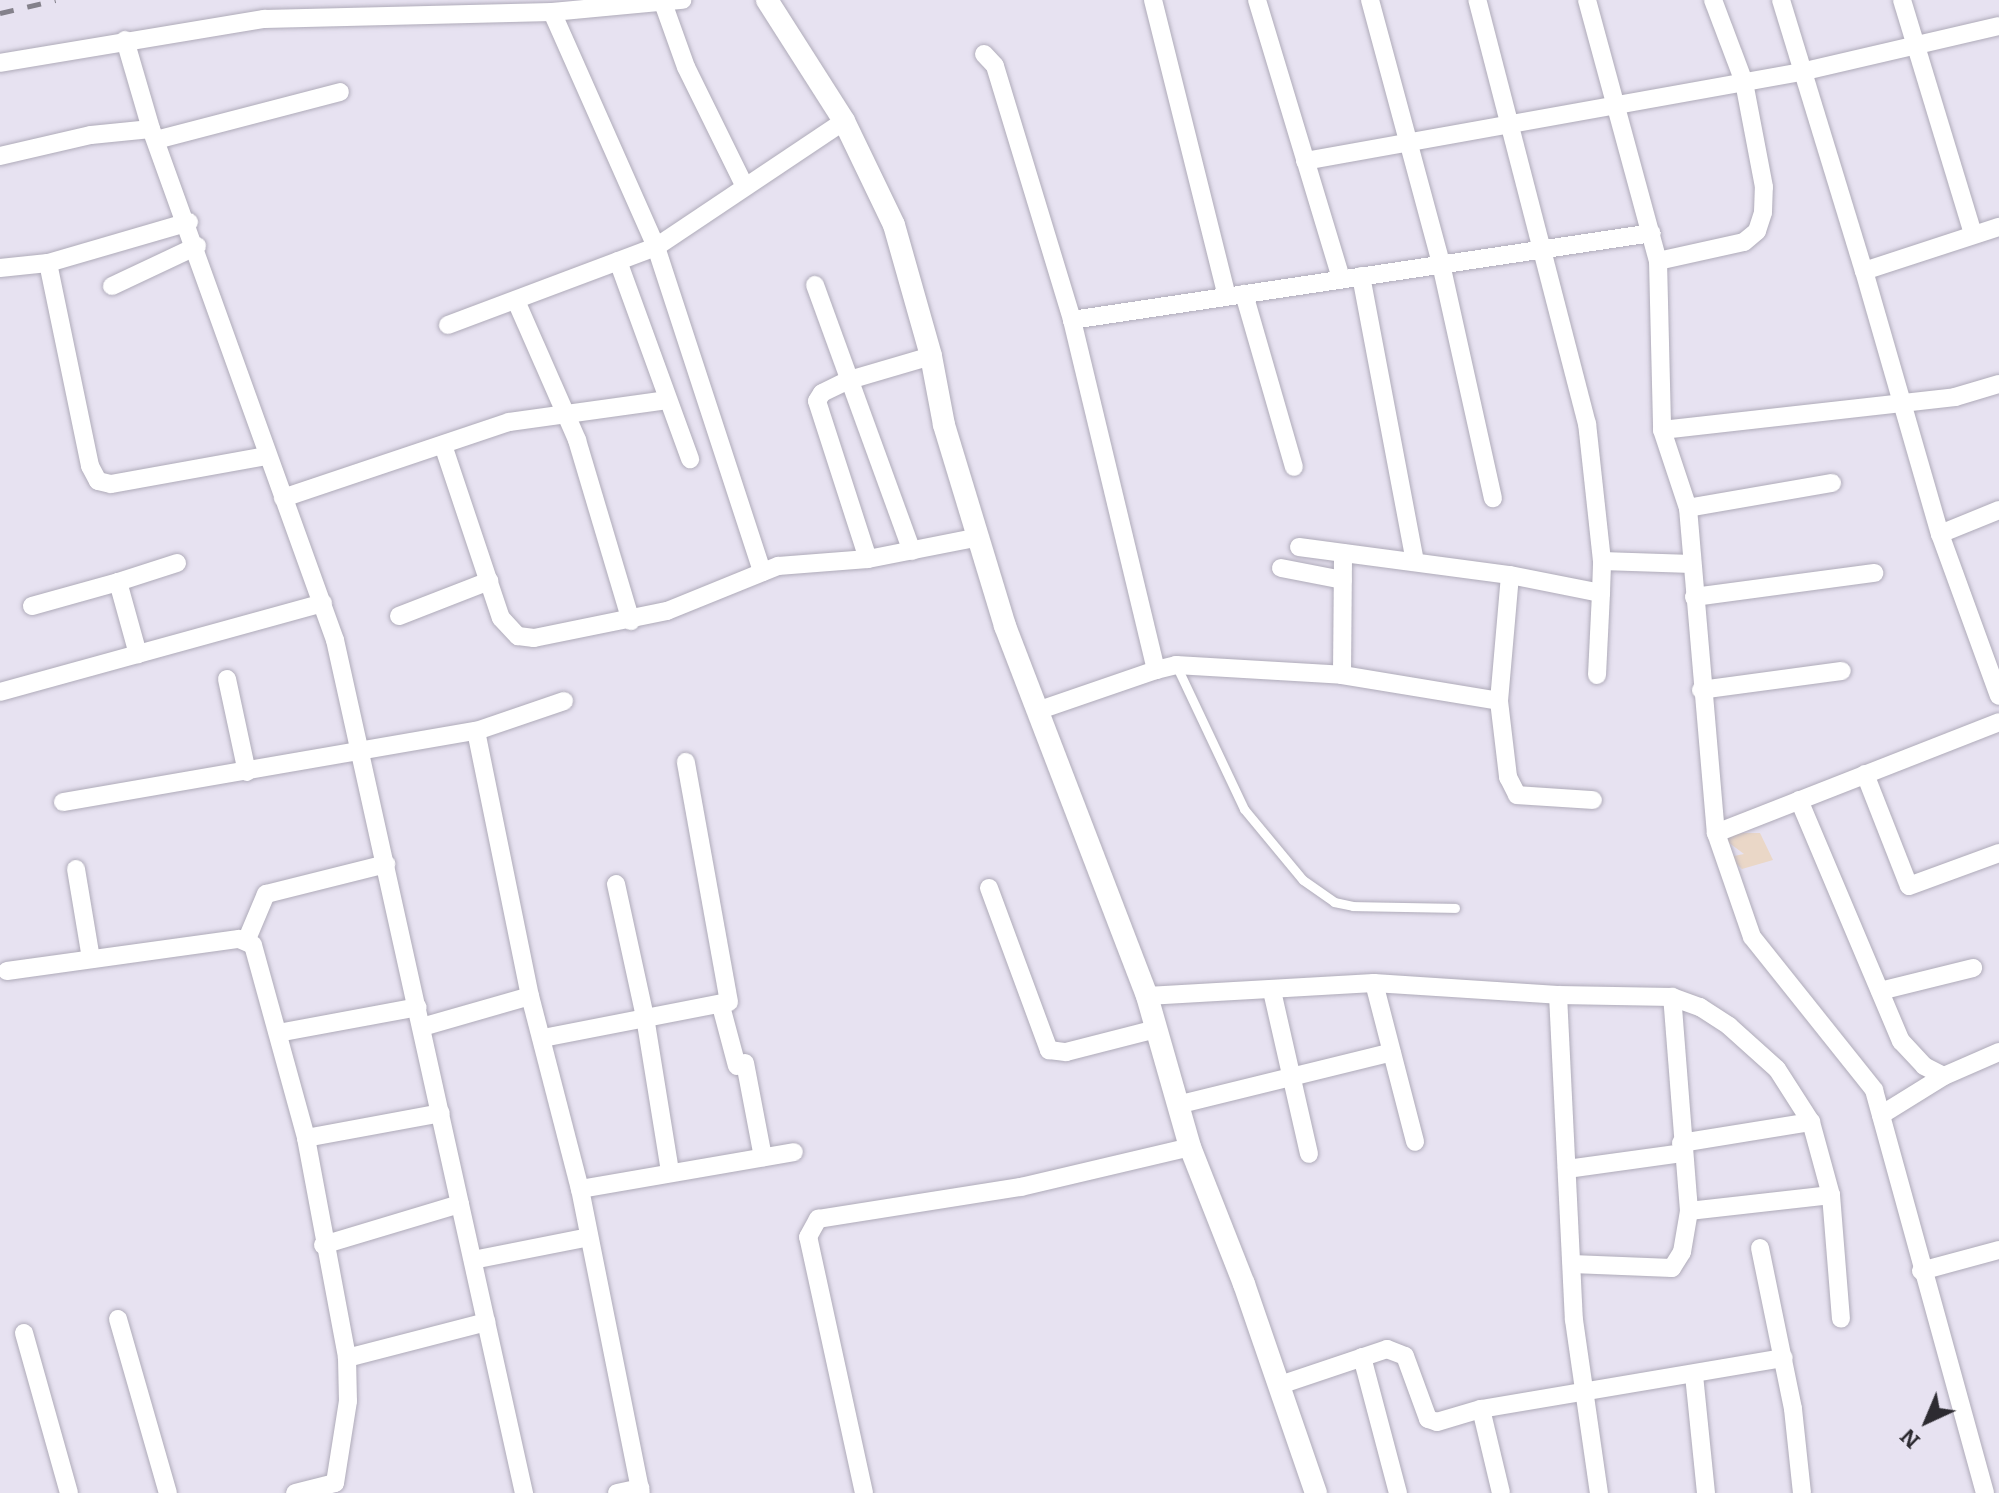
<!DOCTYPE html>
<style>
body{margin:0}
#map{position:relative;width:1999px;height:1493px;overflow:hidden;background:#e7e2f1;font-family:Bitter,serif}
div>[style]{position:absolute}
.commercial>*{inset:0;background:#ead7c7}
.roads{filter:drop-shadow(0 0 2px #afabb9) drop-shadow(0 0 2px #afabb9)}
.service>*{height:9px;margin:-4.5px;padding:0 4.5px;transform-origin:4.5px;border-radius:4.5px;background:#fff}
.minor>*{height:18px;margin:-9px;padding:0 9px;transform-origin:9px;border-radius:9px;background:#fff}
.tertiary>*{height:22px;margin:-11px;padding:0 11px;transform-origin:11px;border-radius:11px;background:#fff}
.rail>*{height:5px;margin-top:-2.5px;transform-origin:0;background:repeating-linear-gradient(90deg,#84818b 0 14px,transparent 0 28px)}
span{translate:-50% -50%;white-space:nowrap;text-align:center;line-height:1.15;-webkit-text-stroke:6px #e7e2f1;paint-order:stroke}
.north{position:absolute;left:1887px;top:1381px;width:80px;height:80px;-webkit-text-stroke:6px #e7e2f1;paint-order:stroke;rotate:224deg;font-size:22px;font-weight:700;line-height:32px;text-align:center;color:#2d2b31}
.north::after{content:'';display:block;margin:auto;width:28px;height:36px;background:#2d2b31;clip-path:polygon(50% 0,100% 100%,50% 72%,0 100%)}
</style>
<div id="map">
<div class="commercial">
<div style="clip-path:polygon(1716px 833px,1760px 833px,1773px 860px,1742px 869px,1729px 857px,1744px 854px)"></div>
</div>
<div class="roads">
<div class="service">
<div style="left:1176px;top:665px;width:159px;rotate:64.7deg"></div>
<div style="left:1244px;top:809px;width:92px;rotate:50.3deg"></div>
<div style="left:1303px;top:880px;width:38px;rotate:35deg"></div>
<div style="left:1334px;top:902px;width:19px;rotate:12deg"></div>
<div style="left:1353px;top:906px;width:102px;rotate:1.1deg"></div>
</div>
<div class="minor">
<div style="left:662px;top:0;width:71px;rotate:70.3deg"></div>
<div style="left:686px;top:67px;width:131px;rotate:63.8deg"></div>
<div style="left:1153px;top:0;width:305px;rotate:76deg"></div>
<div style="left:1257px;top:0;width:291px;rotate:73.2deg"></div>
<div style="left:1370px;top:0;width:273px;rotate:74.9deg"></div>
<div style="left:1441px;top:264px;width:240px;rotate:77.5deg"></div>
<div style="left:1587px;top:0;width:270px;rotate:74.8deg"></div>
<div style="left:1658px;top:261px;width:169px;rotate:88.6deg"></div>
<div style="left:1662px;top:430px;width:82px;rotate:71.6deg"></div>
<div style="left:1781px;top:0;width:283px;rotate:73deg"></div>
<div style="left:1864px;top:271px;width:142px;rotate:-18.1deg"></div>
<div style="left:1902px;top:0;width:244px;rotate:73.1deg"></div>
<div style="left:552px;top:12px;width:257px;rotate:66.1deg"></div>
<div style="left:656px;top:247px;width:342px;rotate:71.9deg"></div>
<div style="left:125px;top:40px;width:93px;rotate:73.7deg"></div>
<div style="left:151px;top:129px;width:543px;rotate:70.2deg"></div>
<div style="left:335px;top:640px;width:874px;rotate:77.51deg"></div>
<div style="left:984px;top:54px;width:16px;rotate:47deg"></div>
<div style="left:995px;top:66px;width:265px;rotate:73.1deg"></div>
<div style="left:1072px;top:320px;width:360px;rotate:76.5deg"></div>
<div style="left:1156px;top:670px;width:126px;rotate:161deg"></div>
<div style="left:0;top:63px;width:268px;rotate:-9.5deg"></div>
<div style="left:264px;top:19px;width:288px;rotate:-1.4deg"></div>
<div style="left:552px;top:12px;width:131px;rotate:-5.3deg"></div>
<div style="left:156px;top:140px;width:190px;rotate:-14.6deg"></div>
<div style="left:0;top:156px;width:93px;rotate:-13deg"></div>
<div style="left:91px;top:135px;width:60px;rotate:-5.7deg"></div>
<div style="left:1305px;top:161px;width:504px;rotate:-10.17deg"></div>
<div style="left:1801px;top:72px;width:203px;rotate:-13.1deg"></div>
<div style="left:189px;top:222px;width:147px;rotate:163.8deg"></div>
<div style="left:48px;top:263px;width:207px;rotate:78.3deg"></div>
<div style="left:90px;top:466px;width:17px;rotate:62deg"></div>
<div style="left:98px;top:481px;width:13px;rotate:13deg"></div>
<div style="left:111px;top:484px;width:158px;rotate:-10.2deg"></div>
<div style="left:618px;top:261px;width:211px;rotate:70deg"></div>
<div style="left:1658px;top:261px;width:88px;rotate:-12.5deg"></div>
<div style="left:1744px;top:242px;width:17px;rotate:-40deg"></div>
<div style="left:1757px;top:231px;width:20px;rotate:-72deg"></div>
<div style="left:1763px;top:212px;width:25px;rotate:-88deg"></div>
<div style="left:1764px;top:187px;width:107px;rotate:-100.8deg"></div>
<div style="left:1744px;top:82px;width:88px;rotate:-110.7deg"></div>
<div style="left:0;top:268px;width:48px;rotate:-5.9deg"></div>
<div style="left:1864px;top:271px;width:274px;rotate:73.9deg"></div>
<div style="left:1940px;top:534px;width:172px;rotate:70deg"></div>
<div style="left:1361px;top:276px;width:291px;rotate:79.3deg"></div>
<div style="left:815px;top:285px;width:283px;rotate:70deg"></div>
<div style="left:112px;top:286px;width:94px;rotate:-25.2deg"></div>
<div style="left:1244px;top:294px;width:180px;rotate:73.9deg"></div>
<div style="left:517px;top:303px;width:150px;rotate:66.3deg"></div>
<div style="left:577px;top:440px;width:189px;rotate:73.4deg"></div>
<div style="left:1072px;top:320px;width:586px;rotate:-8.53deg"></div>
<div style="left:448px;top:325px;width:222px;rotate:-20.6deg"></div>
<div style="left:656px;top:247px;width:226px;rotate:-33.8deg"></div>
<div style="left:1662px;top:430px;width:295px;rotate:-6.4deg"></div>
<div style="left:1955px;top:397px;width:46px;rotate:-16.5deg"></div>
<div style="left:443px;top:445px;width:182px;rotate:71.5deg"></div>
<div style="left:501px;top:618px;width:25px;rotate:47deg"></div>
<div style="left:518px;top:636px;width:16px;rotate:7deg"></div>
<div style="left:534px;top:638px;width:136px;rotate:-11.5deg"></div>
<div style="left:667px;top:611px;width:120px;rotate:-22.1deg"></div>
<div style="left:778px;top:566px;width:90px;rotate:-4.4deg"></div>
<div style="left:868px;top:559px;width:113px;rotate:-11.2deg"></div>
<div style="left:1832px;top:483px;width:146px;rotate:170.2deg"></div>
<div style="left:1688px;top:508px;width:326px;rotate:85.1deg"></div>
<div style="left:1716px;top:833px;width:110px;rotate:70.9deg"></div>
<div style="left:1752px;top:937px;width:196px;rotate:51.4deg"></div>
<div style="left:1874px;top:1090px;width:418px;rotate:74.6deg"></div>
<div style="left:283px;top:498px;width:238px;rotate:-18.6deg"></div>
<div style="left:509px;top:422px;width:160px;rotate:-7.9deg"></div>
<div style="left:1940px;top:534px;width:64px;rotate:-22.1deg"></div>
<div style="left:1299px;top:547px;width:213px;rotate:7.6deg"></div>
<div style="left:1510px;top:575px;width:93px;rotate:11.2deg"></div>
<div style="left:1601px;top:593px;width:32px;rotate:-88deg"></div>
<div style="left:1602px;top:561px;width:138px;rotate:-96.2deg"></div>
<div style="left:1587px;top:424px;width:438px;rotate:-104.5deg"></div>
<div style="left:868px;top:559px;width:166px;rotate:-107.9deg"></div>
<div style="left:817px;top:401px;width:9px;rotate:-58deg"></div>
<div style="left:822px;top:393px;width:30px;rotate:-26deg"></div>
<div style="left:849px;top:380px;width:85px;rotate:-16.3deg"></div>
<div style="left:1602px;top:561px;width:90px;rotate:1.9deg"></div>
<div style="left:1281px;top:568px;width:63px;rotate:11deg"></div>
<div style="left:118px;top:582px;width:62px;rotate:-17.9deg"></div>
<div style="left:1694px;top:597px;width:182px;rotate:-7.6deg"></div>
<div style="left:32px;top:606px;width:89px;rotate:-15.6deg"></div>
<div style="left:118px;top:582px;width:75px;rotate:74.5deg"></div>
<div style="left:399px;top:616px;width:97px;rotate:-21.3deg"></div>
<div style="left:1156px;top:670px;width:21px;rotate:-14deg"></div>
<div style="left:1176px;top:665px;width:166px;rotate:3.4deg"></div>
<div style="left:1342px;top:675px;width:159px;rotate:9.4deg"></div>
<div style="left:1499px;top:701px;width:126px;rotate:-85deg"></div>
<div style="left:1342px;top:675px;width:122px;rotate:-89.5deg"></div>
<div style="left:1597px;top:675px;width:82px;rotate:-87.2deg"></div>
<div style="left:227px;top:679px;width:95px;rotate:77.9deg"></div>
<div style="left:1701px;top:690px;width:142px;rotate:-7.7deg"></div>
<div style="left:0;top:692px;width:335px;rotate:-15.4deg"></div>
<div style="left:1499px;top:701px;width:77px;rotate:83.2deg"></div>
<div style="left:1508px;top:777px;width:20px;rotate:63deg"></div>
<div style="left:1517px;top:795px;width:76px;rotate:3.8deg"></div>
<div style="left:476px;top:731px;width:270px;rotate:78.5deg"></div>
<div style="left:530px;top:996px;width:199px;rotate:75.5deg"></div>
<div style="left:580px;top:1189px;width:310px;rotate:78.7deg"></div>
<div style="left:1865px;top:774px;width:120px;rotate:68.6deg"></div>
<div style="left:1909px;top:886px;width:96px;rotate:-20.1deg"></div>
<div style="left:1799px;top:800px;width:262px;rotate:67.1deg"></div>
<div style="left:1901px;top:1041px;width:34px;rotate:47deg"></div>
<div style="left:1924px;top:1066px;width:22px;rotate:27deg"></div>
<div style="left:63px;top:802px;width:419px;rotate:-9.8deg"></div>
<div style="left:476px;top:731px;width:93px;rotate:-18.8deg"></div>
<div style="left:1716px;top:833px;width:304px;rotate:-21.4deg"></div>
<div style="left:76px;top:869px;width:91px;rotate:80.5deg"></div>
<div style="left:616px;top:884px;width:136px;rotate:77.7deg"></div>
<div style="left:645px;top:1017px;width:156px;rotate:80.8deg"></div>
<div style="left:989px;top:888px;width:173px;rotate:69.7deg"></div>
<div style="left:1049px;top:1050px;width:17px;rotate:7deg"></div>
<div style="left:1066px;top:1052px;width:93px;rotate:-14.3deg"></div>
<div style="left:247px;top:939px;width:49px;rotate:-67.1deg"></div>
<div style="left:266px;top:894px;width:124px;rotate:-14deg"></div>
<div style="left:7px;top:971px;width:234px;rotate:-7.9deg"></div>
<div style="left:239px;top:939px;width:15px;rotate:23deg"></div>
<div style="left:253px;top:945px;width:200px;rotate:74.6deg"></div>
<div style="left:306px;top:1138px;width:224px;rotate:79.4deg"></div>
<div style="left:347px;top:1358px;width:43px;rotate:88.7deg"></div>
<div style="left:348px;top:1401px;width:83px;rotate:99deg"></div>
<div style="left:335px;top:1483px;width:41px;rotate:166deg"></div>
<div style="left:1374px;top:983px;width:164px;rotate:75.5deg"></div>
<div style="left:1272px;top:991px;width:167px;rotate:77.2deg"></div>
<div style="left:1880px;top:991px;width:96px;rotate:-13.9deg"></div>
<div style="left:1558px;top:995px;width:114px;rotate:1deg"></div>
<div style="left:1672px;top:997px;width:30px;rotate:20deg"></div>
<div style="left:1700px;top:1007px;width:35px;rotate:33deg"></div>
<div style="left:1729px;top:1026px;width:64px;rotate:41.9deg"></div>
<div style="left:1777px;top:1069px;width:63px;rotate:57.3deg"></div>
<div style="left:1811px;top:1122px;width:76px;rotate:74.7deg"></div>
<div style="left:1147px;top:996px;width:227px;rotate:-3.3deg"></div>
<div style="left:1374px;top:983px;width:184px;rotate:3.7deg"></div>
<div style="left:1558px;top:995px;width:325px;rotate:87.2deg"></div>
<div style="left:1574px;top:1320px;width:175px;rotate:81.8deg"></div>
<div style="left:721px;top:1006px;width:62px;rotate:75.1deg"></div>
<div style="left:422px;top:1027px;width:112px;rotate:-16deg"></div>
<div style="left:278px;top:1033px;width:142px;rotate:-10.5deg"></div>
<div style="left:543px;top:1038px;width:189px;rotate:-11deg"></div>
<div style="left:729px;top:1002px;width:244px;rotate:-100.2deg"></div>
<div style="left:745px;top:1063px;width:96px;rotate:79.2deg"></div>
<div style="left:1177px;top:1105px;width:221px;rotate:-13.8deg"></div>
<div style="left:1881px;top:1115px;width:74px;rotate:-31.8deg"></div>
<div style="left:1944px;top:1076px;width:60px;rotate:-23.6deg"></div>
<div style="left:306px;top:1138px;width:137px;rotate:-10.5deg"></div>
<div style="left:1681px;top:1143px;width:132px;rotate:-9.2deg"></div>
<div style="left:1567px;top:1169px;width:116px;rotate:-7.9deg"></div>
<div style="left:580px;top:1189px;width:217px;rotate:-9.8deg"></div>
<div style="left:1689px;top:1211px;width:143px;rotate:-6.4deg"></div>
<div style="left:1831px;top:1195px;width:124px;rotate:85.4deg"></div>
<div style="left:323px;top:1245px;width:143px;rotate:-16.7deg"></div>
<div style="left:1760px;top:1248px;width:164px;rotate:78.4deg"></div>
<div style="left:1793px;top:1409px;width:84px;rotate:83.9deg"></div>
<div style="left:473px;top:1260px;width:118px;rotate:-11.2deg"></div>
<div style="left:1572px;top:1264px;width:100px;rotate:2.3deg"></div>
<div style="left:1672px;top:1268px;width:19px;rotate:-58deg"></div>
<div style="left:1682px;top:1252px;width:42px;rotate:-80.3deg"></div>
<div style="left:1689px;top:1211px;width:215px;rotate:-94.5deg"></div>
<div style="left:1921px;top:1271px;width:81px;rotate:-15.1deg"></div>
<div style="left:118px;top:1319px;width:181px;rotate:74deg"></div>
<div style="left:24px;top:1333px;width:166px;rotate:74.3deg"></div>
<div style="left:1362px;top:1357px;width:141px;rotate:75.2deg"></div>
<div style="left:347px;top:1358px;width:144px;rotate:-14.5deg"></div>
<div style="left:1694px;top:1375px;width:119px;rotate:84.2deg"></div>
<div style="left:1280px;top:1385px;width:113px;rotate:-18.6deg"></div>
<div style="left:1387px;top:1349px;width:19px;rotate:21deg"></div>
<div style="left:1405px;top:1356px;width:67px;rotate:69.9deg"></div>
<div style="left:1428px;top:1419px;width:9px;rotate:18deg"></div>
<div style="left:1437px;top:1422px;width:46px;rotate:-16.5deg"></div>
<div style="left:1481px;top:1409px;width:307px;rotate:-9.6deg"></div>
<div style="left:1481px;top:1409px;width:86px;rotate:76.6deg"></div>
<div style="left:617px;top:1493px;width:24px;rotate:-12deg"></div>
<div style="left:864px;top:1493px;width:262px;rotate:-102.3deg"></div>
<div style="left:808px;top:1237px;width:21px;rotate:-61deg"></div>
<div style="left:818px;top:1219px;width:206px;rotate:-9deg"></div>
<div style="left:1021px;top:1187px;width:174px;rotate:-13.3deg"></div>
</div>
<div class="tertiary">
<div style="left:767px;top:0;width:143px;rotate:57.5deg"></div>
<div style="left:844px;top:121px;width:115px;rotate:64.3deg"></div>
<div style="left:894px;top:225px;width:136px;rotate:74.2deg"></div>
<div style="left:931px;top:356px;width:70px;rotate:79.3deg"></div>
<div style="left:944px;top:425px;width:210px;rotate:73.1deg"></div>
<div style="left:1005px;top:626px;width:396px;rotate:69deg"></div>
<div style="left:1147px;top:996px;width:157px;rotate:74.1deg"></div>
<div style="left:1190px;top:1147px;width:147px;rotate:68.5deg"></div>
<div style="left:1244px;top:1284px;width:221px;rotate:71deg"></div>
</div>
</div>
<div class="rail">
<div style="left:0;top:13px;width:57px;rotate:-13.1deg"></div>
</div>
<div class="north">N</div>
</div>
